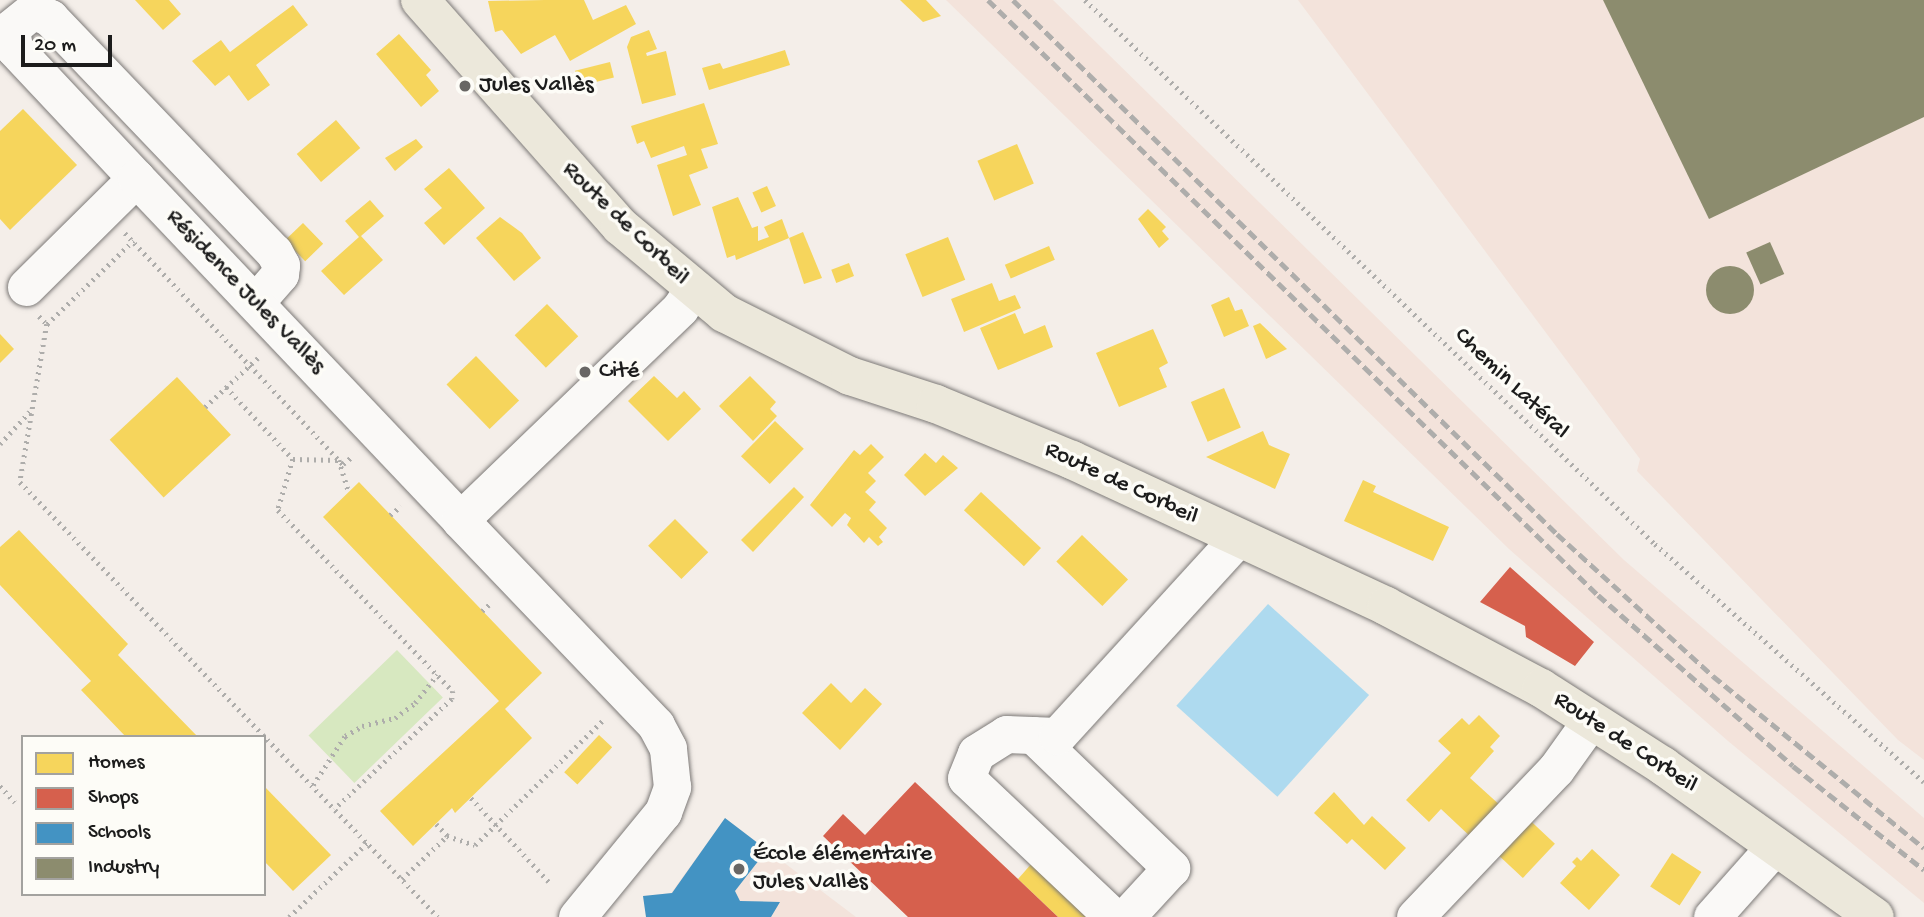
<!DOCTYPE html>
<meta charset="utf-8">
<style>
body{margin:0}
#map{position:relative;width:1924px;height:917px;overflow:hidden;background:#f4eee9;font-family:"Gochi Hand",sans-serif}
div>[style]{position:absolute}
.built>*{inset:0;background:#f3e3db}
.green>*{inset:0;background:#d7e8c0;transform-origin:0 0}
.water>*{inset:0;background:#aedaef;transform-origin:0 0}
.homes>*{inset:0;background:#f6d55c;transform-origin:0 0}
.shops>*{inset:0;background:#d6604d}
.schools>*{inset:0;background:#4393c3}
.industry>*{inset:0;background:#8c8c6e;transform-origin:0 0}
.round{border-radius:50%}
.path>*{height:4.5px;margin-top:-2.25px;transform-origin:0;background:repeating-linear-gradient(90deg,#aeadab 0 2px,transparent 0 7px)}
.roads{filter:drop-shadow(0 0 2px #7d7a78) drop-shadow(0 0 2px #7d7a78)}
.minor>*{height:37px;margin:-18.5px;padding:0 18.5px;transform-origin:18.5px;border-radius:18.5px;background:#faf9f7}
.major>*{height:38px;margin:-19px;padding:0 19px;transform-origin:19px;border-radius:19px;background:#ece8db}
.rail>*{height:5px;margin-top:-2.5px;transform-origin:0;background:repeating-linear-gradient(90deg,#aeadab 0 10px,transparent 0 15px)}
.dots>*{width:19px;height:19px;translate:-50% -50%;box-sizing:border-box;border:4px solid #fdfcf7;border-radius:50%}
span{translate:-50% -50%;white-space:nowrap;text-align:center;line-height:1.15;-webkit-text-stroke:7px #fdfcf7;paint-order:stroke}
.poi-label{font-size:24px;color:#1c1c1c}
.left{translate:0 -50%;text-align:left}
.street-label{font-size:24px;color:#1c1c1c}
.legend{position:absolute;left:21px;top:735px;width:245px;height:161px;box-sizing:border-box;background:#fdfcf7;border:2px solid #a3a29f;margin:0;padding:9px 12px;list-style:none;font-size:21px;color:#1c1c1c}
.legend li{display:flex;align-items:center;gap:14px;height:35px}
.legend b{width:35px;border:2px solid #a3a29f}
.scale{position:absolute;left:21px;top:35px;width:91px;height:32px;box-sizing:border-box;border:4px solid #1c1c1c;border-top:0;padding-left:9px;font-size:21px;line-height:24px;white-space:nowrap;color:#1c1c1c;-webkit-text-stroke:5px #fdfcf7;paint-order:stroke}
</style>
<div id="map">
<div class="built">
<div style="clip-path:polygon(946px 0,1053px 0,1624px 560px,1924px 818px,1924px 903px,1728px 741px,1509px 549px)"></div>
<div style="clip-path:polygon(1298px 0,1924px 0,1924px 760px,1898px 740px,1637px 471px,1640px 459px)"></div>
<div style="clip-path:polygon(725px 818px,856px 917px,646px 917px,643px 896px,671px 893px)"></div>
</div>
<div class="green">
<div style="left:397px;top:650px;width:66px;height:123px;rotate:46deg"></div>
</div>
<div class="water">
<div style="left:1268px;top:604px;width:136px;height:137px;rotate:42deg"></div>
</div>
<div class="homes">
<div style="clip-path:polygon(135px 0,169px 0,181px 14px,163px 30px)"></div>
<div style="clip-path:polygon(545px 0,584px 0,593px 20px,626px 5px,636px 24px,570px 61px,555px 35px,521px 54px,502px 30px,495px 32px,488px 1px)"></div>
<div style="clip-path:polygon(900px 0,926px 0,941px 16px,923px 22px)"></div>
<div style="clip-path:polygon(293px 5px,308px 25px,256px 65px,270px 85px,248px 101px,229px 75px,215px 86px,192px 61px,221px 40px,230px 52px)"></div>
<div style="clip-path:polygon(649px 30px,657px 49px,646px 53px,647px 56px,666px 51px,676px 95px,642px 104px,627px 47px,631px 37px)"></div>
<div style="clip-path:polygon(399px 34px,431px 70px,426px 75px,439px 91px,421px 107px,376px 54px)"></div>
<div style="clip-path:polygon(785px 50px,790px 65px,709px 90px,702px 68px,720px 63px,723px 69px)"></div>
<div style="left:610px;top:62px;width:16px;height:36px;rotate:76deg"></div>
<div style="clip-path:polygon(704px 103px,718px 144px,701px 149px,708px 168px,689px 175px,701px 205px,673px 216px,657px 165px,687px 155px,684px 146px,651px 158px,644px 141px,637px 144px,631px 126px)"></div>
<div style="clip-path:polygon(23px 109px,77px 165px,10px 230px,0 219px,0 131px)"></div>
<div style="left:336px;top:120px;width:37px;height:52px;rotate:49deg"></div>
<div style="clip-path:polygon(416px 139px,423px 147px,395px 171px,385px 158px)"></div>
<div style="left:1017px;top:144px;width:43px;height:43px;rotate:67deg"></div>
<div style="clip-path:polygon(449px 168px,485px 208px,444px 245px,424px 223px,442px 208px,424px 189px)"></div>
<div style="left:767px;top:186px;width:22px;height:16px;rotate:66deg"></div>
<div style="clip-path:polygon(738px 197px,752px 228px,758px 226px,758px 241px,769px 237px,764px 227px,782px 219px,789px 238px,736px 260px,735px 255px,727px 258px,712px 207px)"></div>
<div style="clip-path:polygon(370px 200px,384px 216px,361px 236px,383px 260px,344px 295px,321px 271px,359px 237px,345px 221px)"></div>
<div style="clip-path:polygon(1148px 209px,1166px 227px,1162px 231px,1169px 239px,1159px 248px,1138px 219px)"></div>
<div style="clip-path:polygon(500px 217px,522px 233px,541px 258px,514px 281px,476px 238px)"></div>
<div style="left:303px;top:223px;width:29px;height:25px;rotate:46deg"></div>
<div style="clip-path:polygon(803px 232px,822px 278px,804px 284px,789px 238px)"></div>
<div style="left:948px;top:237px;width:46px;height:46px;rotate:68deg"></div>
<div style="left:1049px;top:246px;width:15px;height:48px;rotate:67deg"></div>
<div style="left:849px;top:263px;width:14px;height:19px;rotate:69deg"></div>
<div style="clip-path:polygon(992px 283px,999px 301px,1015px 295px,1021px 308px,964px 332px,951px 299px)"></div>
<div style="clip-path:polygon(1229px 297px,1235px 311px,1242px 309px,1249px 326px,1224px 337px,1211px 305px)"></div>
<div style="left:547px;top:304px;width:45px;height:45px;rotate:46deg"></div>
<div style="clip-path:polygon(1015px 313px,1024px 334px,1045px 325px,1053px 347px,998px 370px,980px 328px)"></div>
<div style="clip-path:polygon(1260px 323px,1287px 349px,1266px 359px,1253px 326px)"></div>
<div style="clip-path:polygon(1153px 329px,1168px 363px,1159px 368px,1167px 387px,1119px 407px,1096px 353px)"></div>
<div style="clip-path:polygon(0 334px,14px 349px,0 363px)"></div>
<div style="left:476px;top:356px;width:62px;height:41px;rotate:46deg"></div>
<div style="clip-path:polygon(654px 376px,677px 398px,684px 391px,701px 409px,668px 441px,628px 401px)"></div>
<div style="clip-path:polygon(750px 376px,776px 402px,770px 409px,777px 416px,753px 441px,719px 406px)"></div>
<div style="left:177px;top:377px;width:79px;height:92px;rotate:47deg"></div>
<div style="left:1224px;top:388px;width:43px;height:36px;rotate:67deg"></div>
<div style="left:775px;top:421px;width:40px;height:49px;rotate:44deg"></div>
<div style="clip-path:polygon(1263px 431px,1269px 445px,1290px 454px,1275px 489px,1206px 457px)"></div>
<div style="clip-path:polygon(871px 444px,884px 457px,868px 473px,876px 481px,865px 492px,876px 502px,869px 510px,887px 528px,879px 537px,883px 542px,878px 546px,869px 537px,864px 543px,847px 525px,851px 518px,845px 513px,832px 527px,810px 505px,854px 450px,860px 455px)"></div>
<div style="clip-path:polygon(925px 453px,936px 463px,943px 455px,958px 468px,925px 496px,904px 475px)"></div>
<div style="clip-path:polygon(1363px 480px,1376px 486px,1373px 492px,1449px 527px,1433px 561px,1344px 521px)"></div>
<div style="clip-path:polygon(359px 482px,542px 673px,505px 709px,532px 738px,455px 813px,452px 808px,413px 846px,380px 811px,499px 701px,323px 517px)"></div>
<div style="clip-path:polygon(794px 487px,804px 497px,753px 552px,741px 540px)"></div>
<div style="left:981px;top:492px;width:82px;height:25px;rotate:43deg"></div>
<div style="left:675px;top:519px;width:47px;height:38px;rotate:45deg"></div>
<div style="clip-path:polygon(19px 530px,128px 644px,118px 655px,198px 737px,126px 737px,81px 690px,91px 681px,0 585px,0 547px)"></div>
<div style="left:1082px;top:535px;width:64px;height:37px;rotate:44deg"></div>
<div style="clip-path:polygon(831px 683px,851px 703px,865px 688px,882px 704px,840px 750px,802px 713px)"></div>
<div style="clip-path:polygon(1479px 715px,1500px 736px,1490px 747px,1494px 751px,1470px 778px,1502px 807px,1473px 839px,1441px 809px,1429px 822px,1406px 800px,1451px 753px,1438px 741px,1462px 718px,1469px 725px)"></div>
<div style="left:599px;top:735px;width:18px;height:51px;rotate:43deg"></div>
<div style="clip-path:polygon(264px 786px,331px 855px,293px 891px,264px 861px)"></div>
<div style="clip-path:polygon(1334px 792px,1364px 825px,1372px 816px,1406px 848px,1385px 870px,1352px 839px,1347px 844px,1314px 813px)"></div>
<div style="left:1522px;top:813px;width:45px;height:47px;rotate:43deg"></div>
<div style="clip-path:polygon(1592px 849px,1620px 875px,1589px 910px,1560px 883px,1576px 866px,1572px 862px,1577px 857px,1581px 861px)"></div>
<div style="left:1672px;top:853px;width:35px;height:40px;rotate:33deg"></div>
<div style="clip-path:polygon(1033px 862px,1091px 917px,1058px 917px,1018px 879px)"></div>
</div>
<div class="shops">
<div style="clip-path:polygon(1510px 567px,1594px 642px,1575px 666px,1526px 637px,1525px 626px,1480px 602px)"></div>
<div style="clip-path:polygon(915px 782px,1018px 879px,1058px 917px,908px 917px,823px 836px,843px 814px,865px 835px)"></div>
</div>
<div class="schools">
<div style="clip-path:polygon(725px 818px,767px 850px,735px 891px,740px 901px,780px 902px,771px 917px,646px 917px,643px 896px,672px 893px)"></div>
</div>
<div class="industry">
<div style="clip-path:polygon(1603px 0,1924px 0,1924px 117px,1709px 219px)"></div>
<div style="left:1770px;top:242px;width:35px;height:26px;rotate:66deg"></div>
<div class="round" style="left:1706px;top:266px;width:48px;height:48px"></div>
</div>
<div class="path">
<div style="left:1085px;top:0;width:788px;rotate:43.66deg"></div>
<div style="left:1655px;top:544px;width:359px;rotate:41.5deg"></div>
<div style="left:125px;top:233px;width:318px;rotate:46.7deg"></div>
<div style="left:343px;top:464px;width:13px;rotate:-39deg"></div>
<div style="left:39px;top:316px;width:11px;rotate:45deg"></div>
<div style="left:47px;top:324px;width:160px;rotate:99.7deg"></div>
<div style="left:20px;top:482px;width:603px;rotate:46.14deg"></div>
<div style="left:47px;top:324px;width:120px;rotate:-44deg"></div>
<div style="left:226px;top:387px;width:98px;rotate:47.1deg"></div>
<div style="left:293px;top:459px;width:46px;rotate:1.2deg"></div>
<div style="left:339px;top:460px;width:34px;rotate:73deg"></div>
<div style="left:205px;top:407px;width:76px;rotate:-42.9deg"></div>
<div style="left:0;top:444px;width:46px;rotate:-47.6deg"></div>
<div style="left:293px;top:459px;width:53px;rotate:106.4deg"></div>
<div style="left:278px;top:510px;width:252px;rotate:46deg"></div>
<div style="left:453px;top:691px;width:8px;rotate:97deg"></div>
<div style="left:452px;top:699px;width:161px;rotate:136.8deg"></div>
<div style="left:390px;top:515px;width:14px;rotate:-39deg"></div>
<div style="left:482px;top:611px;width:13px;rotate:-42deg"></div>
<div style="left:313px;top:785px;width:59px;rotate:-56.9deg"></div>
<div style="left:345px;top:736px;width:20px;rotate:-30deg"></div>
<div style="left:362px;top:726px;width:34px;rotate:-14deg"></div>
<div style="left:395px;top:718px;width:25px;rotate:-37deg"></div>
<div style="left:415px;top:703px;width:36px;rotate:-52deg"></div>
<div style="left:0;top:786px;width:22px;rotate:47deg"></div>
<div style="left:471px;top:798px;width:115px;rotate:47.1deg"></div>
<div style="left:447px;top:836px;width:29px;rotate:18deg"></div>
<div style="left:475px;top:845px;width:180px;rotate:-44.3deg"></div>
<div style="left:402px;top:879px;width:62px;rotate:-43.7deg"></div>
<div style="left:447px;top:836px;width:16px;rotate:-133deg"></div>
<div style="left:289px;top:917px;width:108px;rotate:-43.5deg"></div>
</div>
<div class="roads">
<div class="minor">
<div style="left:136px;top:178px;width:178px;rotate:-133.2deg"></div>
<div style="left:14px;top:48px;width:20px;rotate:-99deg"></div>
<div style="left:11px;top:28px;width:28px;rotate:-39deg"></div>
<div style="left:33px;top:10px;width:19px;rotate:25deg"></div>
<div style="left:50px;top:18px;width:324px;rotate:46.3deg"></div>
<div style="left:274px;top:252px;width:15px;rotate:62deg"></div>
<div style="left:281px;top:265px;width:9px;rotate:96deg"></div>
<div style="left:280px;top:274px;width:37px;rotate:131deg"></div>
<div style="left:26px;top:287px;width:155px;rotate:-44.7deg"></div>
<div style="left:136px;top:178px;width:471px;rotate:46.5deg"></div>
<div style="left:1033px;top:735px;width:192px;rotate:43.9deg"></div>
<div style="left:1171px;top:868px;width:67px;rotate:132.6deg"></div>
<div style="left:577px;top:917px;width:136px;rotate:-50.7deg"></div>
<div style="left:663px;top:812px;width:27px;rotate:-70deg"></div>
<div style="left:672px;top:787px;width:39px;rotate:-96deg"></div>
<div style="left:668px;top:748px;width:26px;rotate:-118deg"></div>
<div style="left:656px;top:725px;width:284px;rotate:-133.7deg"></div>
<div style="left:460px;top:520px;width:306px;rotate:-43.9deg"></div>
<div style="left:680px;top:308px;width:22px;rotate:-56deg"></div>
<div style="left:1113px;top:917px;width:202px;rotate:-136.6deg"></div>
<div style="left:966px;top:778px;width:27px;rotate:-68deg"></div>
<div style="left:976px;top:753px;width:36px;rotate:-32deg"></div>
<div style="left:1006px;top:734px;width:51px;rotate:2.2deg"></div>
<div style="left:1057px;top:736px;width:268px;rotate:-47.6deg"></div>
<div style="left:1415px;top:917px;width:204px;rotate:-46.4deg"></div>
<div style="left:1556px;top:769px;width:60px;rotate:-54.5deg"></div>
<div style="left:1712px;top:917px;width:95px;rotate:-48.4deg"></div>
</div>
<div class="major">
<div style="left:420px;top:0;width:302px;rotate:48.5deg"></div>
<div style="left:620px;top:226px;width:136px;rotate:39.9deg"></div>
<div style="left:724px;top:313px;width:141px;rotate:26.6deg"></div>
<div style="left:850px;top:376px;width:90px;rotate:18deg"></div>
<div style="left:936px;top:404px;width:147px;rotate:22.4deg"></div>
<div style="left:1072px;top:460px;width:346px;rotate:24.9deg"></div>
<div style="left:1386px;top:606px;width:175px;rotate:27.9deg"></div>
<div style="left:1541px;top:688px;width:145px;rotate:32.6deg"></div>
<div style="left:1663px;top:766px;width:260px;rotate:35.5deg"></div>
</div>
</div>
<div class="rail">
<div style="left:988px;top:0;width:852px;rotate:44.29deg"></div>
<div style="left:1598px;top:595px;width:259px;rotate:41.2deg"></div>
<div style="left:1793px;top:766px;width:167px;rotate:38.4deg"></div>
<div style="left:1013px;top:0;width:762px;rotate:44.47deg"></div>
<div style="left:1557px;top:534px;width:211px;rotate:42.3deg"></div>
<div style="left:1713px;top:676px;width:272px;rotate:39.2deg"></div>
</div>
<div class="dots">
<div style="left:465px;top:86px;background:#686664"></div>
<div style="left:585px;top:372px;background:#686664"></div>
<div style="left:739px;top:869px;background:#686664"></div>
</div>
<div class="poi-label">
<span class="left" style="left:479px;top:86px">Jules Vallès</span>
<span class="left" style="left:599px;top:372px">Cité</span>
<span class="left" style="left:753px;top:869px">École élémentaire<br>Jules Vallès</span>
</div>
<div class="street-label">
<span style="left:625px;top:224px;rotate:44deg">Route de Corbeil</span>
<span style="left:245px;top:292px;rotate:46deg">Résidence Jules Vallès</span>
<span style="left:1511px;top:384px;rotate:44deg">Chemin Latéral</span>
<span style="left:1121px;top:484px;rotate:25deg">Route de Corbeil</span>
<span style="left:1625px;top:743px;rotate:33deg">Route de Corbeil</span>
</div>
<ul class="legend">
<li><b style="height:19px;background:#f6d55c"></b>Homes</li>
<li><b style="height:19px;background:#d6604d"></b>Shops</li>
<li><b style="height:19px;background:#4393c3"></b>Schools</li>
<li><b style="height:19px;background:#8c8c6e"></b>Industry</li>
</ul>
<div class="scale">20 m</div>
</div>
